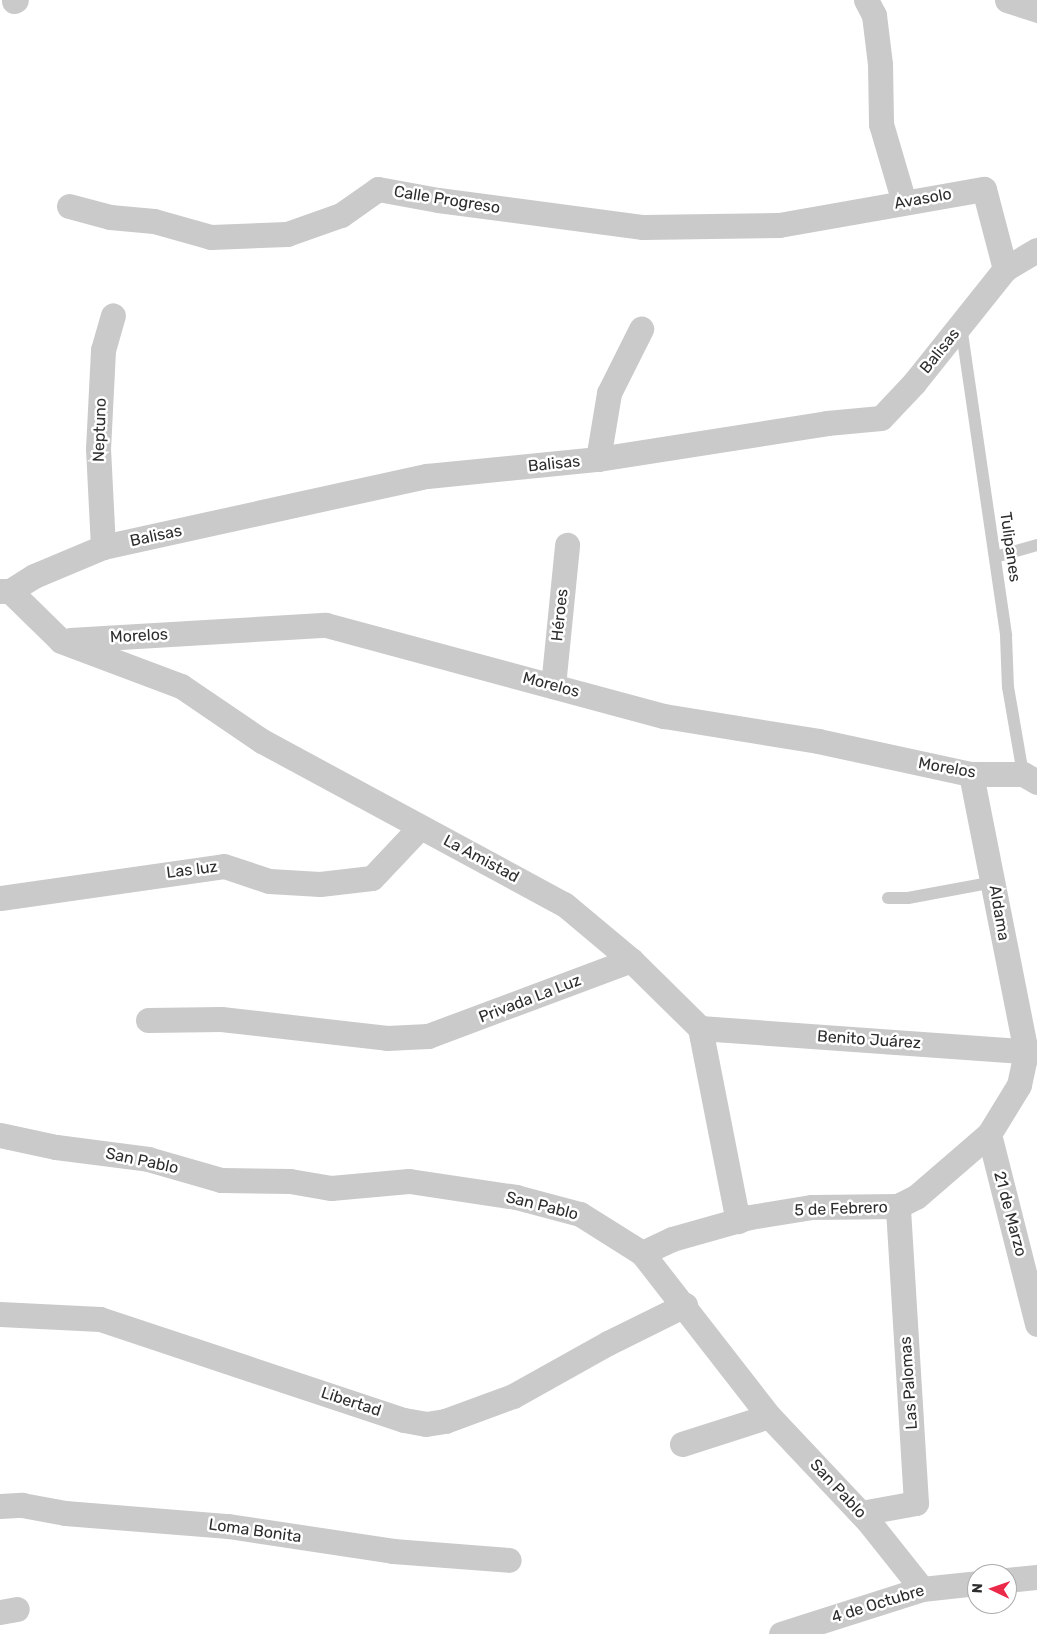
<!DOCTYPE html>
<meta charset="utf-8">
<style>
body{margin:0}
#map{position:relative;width:1037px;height:1634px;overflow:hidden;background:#fff;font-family:Rubik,sans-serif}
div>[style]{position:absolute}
.lane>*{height:12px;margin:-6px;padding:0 6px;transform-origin:6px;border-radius:6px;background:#cacaca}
.street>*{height:25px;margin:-12.5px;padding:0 12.5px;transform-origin:12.5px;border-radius:12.5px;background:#cacaca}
span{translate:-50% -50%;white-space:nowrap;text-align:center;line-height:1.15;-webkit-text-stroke:5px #fff;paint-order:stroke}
.street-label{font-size:16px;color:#2d2d2d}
.north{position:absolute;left:967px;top:1564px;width:50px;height:50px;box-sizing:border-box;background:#fff;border:1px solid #ababab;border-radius:50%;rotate:273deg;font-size:14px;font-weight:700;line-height:20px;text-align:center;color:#2d2d2d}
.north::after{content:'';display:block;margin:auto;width:18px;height:22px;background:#eb2949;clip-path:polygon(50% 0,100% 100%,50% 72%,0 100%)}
</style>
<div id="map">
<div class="lane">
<div style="left:961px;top:326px;width:313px;rotate:81.7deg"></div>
<div style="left:1006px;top:636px;width:51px;rotate:87.8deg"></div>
<div style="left:1008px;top:687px;width:88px;rotate:80.2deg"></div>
<div style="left:995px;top:557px;width:44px;rotate:-15.9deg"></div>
<div style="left:888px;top:898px;width:20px"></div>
<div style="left:908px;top:898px;width:87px;rotate:-10.5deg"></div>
</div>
<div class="street">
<div style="left:866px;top:0;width:17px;rotate:62deg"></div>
<div style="left:874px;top:15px;width:49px;rotate:83deg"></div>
<div style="left:880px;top:64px;width:60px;rotate:89deg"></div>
<div style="left:881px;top:124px;width:81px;rotate:73.6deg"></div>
<div style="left:1007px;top:0;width:32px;rotate:18deg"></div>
<div style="left:14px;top:1px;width:2px;rotate:-27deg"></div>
<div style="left:69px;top:206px;width:42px;rotate:15deg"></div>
<div style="left:110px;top:217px;width:44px;rotate:5.2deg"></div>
<div style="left:154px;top:221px;width:59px;rotate:15.7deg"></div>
<div style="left:211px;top:237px;width:76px;rotate:-2.3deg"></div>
<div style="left:287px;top:234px;width:57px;rotate:-19.4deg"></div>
<div style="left:341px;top:215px;width:45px;rotate:-35.1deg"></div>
<div style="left:378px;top:189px;width:61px;rotate:10.4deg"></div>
<div style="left:438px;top:200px;width:207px;rotate:7.5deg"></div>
<div style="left:643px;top:227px;width:136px;rotate:-0.8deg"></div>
<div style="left:779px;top:225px;width:208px;rotate:-10deg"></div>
<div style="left:984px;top:189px;width:83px;rotate:75.3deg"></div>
<div style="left:598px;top:459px;width:67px;rotate:-80.5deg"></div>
<div style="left:609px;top:393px;width:72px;rotate:-63.4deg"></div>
<div style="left:103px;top:547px;width:98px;rotate:-92.9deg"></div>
<div style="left:98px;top:449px;width:99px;rotate:-87.1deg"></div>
<div style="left:103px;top:350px;width:36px;rotate:-74deg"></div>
<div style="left:0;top:591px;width:10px"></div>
<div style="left:10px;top:591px;width:71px;rotate:44.4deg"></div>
<div style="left:61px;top:641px;width:128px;rotate:20.6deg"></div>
<div style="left:181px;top:686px;width:98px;rotate:34.2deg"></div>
<div style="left:262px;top:741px;width:343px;rotate:28.4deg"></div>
<div style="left:564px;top:904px;width:87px;rotate:39.9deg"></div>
<div style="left:631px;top:960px;width:97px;rotate:44.6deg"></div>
<div style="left:700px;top:1028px;width:197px;rotate:78.9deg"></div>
<div style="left:10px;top:591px;width:28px;rotate:-32deg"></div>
<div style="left:34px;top:576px;width:75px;rotate:-22.8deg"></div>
<div style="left:103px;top:547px;width:332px;rotate:-12.4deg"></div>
<div style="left:427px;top:476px;width:172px;rotate:-5.7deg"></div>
<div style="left:598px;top:459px;width:232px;rotate:-8.9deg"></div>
<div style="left:827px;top:423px;width:54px;rotate:-5.3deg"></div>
<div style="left:881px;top:418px;width:48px;rotate:-46.7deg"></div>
<div style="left:914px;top:383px;width:146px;rotate:-51.4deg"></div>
<div style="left:1005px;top:269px;width:37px;rotate:-31deg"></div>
<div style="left:70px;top:640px;width:256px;rotate:-3.4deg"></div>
<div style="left:326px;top:625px;width:350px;rotate:15.1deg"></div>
<div style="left:664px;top:716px;width:156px;rotate:9.2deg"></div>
<div style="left:818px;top:741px;width:157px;rotate:12.2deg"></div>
<div style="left:971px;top:774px;width:52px"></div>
<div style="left:1023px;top:774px;width:16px;rotate:30deg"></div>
<div style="left:553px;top:686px;width:142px;rotate:-84.3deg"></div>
<div style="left:0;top:898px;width:226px;rotate:-8.1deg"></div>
<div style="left:224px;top:866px;width:47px;rotate:18.4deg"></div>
<div style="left:269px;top:881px;width:51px;rotate:3.4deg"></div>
<div style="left:320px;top:884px;width:52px;rotate:-6.6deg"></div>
<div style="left:372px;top:878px;width:70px;rotate:-46.7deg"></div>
<div style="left:148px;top:1020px;width:73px;rotate:-0.8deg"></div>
<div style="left:221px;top:1019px;width:167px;rotate:6.5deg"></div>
<div style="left:387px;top:1038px;width:41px;rotate:-2.8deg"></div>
<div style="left:428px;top:1036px;width:217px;rotate:-20.5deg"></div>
<div style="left:700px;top:1028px;width:338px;rotate:4.1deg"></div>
<div style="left:989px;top:1134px;width:196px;rotate:75.8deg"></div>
<div style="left:0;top:1135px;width:57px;rotate:12.1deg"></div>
<div style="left:56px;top:1147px;width:93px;rotate:7.4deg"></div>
<div style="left:148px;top:1159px;width:76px;rotate:16deg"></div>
<div style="left:221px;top:1180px;width:69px;rotate:0.8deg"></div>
<div style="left:290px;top:1181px;width:42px;rotate:9.7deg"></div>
<div style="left:331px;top:1188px;width:78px;rotate:-5.1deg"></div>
<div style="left:409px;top:1181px;width:108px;rotate:8.5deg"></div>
<div style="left:516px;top:1197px;width:66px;rotate:14.9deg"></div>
<div style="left:580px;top:1214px;width:73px;rotate:32.2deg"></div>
<div style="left:642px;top:1253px;width:207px;rotate:52.1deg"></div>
<div style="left:769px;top:1416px;width:144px;rotate:46.7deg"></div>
<div style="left:868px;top:1521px;width:87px;rotate:51.5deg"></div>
<div style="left:642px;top:1253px;width:33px;rotate:-25deg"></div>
<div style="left:672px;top:1239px;width:81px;rotate:-15.8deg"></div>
<div style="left:750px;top:1217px;width:63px;rotate:-9.2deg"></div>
<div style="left:812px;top:1207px;width:86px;rotate:-0.7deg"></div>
<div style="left:898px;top:1206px;width:20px;rotate:-27deg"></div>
<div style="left:916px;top:1197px;width:96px;rotate:-40.8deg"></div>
<div style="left:989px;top:1134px;width:57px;rotate:-58.5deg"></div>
<div style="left:1019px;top:1085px;width:34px;rotate:-78deg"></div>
<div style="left:1026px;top:1052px;width:283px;rotate:-101.2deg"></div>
<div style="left:0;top:1314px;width:100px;rotate:2.9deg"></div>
<div style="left:100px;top:1319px;width:320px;rotate:18.4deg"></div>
<div style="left:404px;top:1420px;width:22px;rotate:10deg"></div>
<div style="left:426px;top:1424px;width:19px;rotate:-9deg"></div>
<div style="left:445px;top:1421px;width:72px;rotate:-20.2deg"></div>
<div style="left:513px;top:1396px;width:109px;rotate:-29.2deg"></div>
<div style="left:608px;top:1343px;width:86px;rotate:-26.3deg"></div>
<div style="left:682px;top:1444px;width:91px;rotate:-17.8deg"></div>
<div style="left:0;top:1506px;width:22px;rotate:-3deg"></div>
<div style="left:22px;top:1505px;width:44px;rotate:10.5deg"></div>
<div style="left:65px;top:1513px;width:164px;rotate:4.6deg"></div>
<div style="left:228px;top:1526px;width:167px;rotate:8.6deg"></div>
<div style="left:393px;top:1551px;width:116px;rotate:4.4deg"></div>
<div style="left:861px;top:1513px;width:56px;rotate:-10.3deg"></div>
<div style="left:916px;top:1503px;width:298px;rotate:-93.5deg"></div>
<div style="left:1007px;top:1580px;width:30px;rotate:-6deg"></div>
<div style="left:0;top:1612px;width:17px;rotate:-10deg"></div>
<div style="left:781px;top:1634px;width:148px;rotate:-17.7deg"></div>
<div style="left:922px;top:1589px;width:55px;rotate:-6.2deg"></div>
</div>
<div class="street-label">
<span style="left:923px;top:199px;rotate:-10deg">Avasolo</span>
<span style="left:447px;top:200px;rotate:9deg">Calle Progreso</span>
<span style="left:940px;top:351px;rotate:-51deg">Balisas</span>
<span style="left:100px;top:430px;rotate:-88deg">Neptuno</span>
<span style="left:554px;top:464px;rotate:-6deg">Balisas</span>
<span style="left:156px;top:536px;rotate:-12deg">Balisas</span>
<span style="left:1010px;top:547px;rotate:82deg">Tulipanes</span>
<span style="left:560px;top:615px;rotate:-84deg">Héroes</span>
<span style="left:139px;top:636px;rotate:-3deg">Morelos</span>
<span style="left:551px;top:685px;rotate:15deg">Morelos</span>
<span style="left:947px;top:768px;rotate:10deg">Morelos</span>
<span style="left:481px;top:859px;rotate:28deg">La Amistad</span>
<span style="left:192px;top:870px;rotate:-7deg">Las luz</span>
<span style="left:999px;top:913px;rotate:80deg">Aldama</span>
<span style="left:530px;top:999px;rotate:-21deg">Privada La Luz</span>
<span style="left:869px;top:1040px;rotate:4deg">Benito Juárez</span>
<span style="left:142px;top:1161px;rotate:12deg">San Pablo</span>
<span style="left:542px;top:1206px;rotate:14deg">San Pablo</span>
<span style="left:841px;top:1209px;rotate:-2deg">5 de Febrero</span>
<span style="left:1010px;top:1214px;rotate:75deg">21 de Marzo</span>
<span style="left:909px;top:1383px;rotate:-94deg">Las Palomas</span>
<span style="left:351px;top:1402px;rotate:18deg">Libertad</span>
<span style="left:838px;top:1489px;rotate:47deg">San Pablo</span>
<span style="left:255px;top:1531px;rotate:8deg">Loma Bonita</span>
<span style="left:878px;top:1604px;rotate:-17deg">4 de Octubre</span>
</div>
<div class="north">N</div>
</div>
